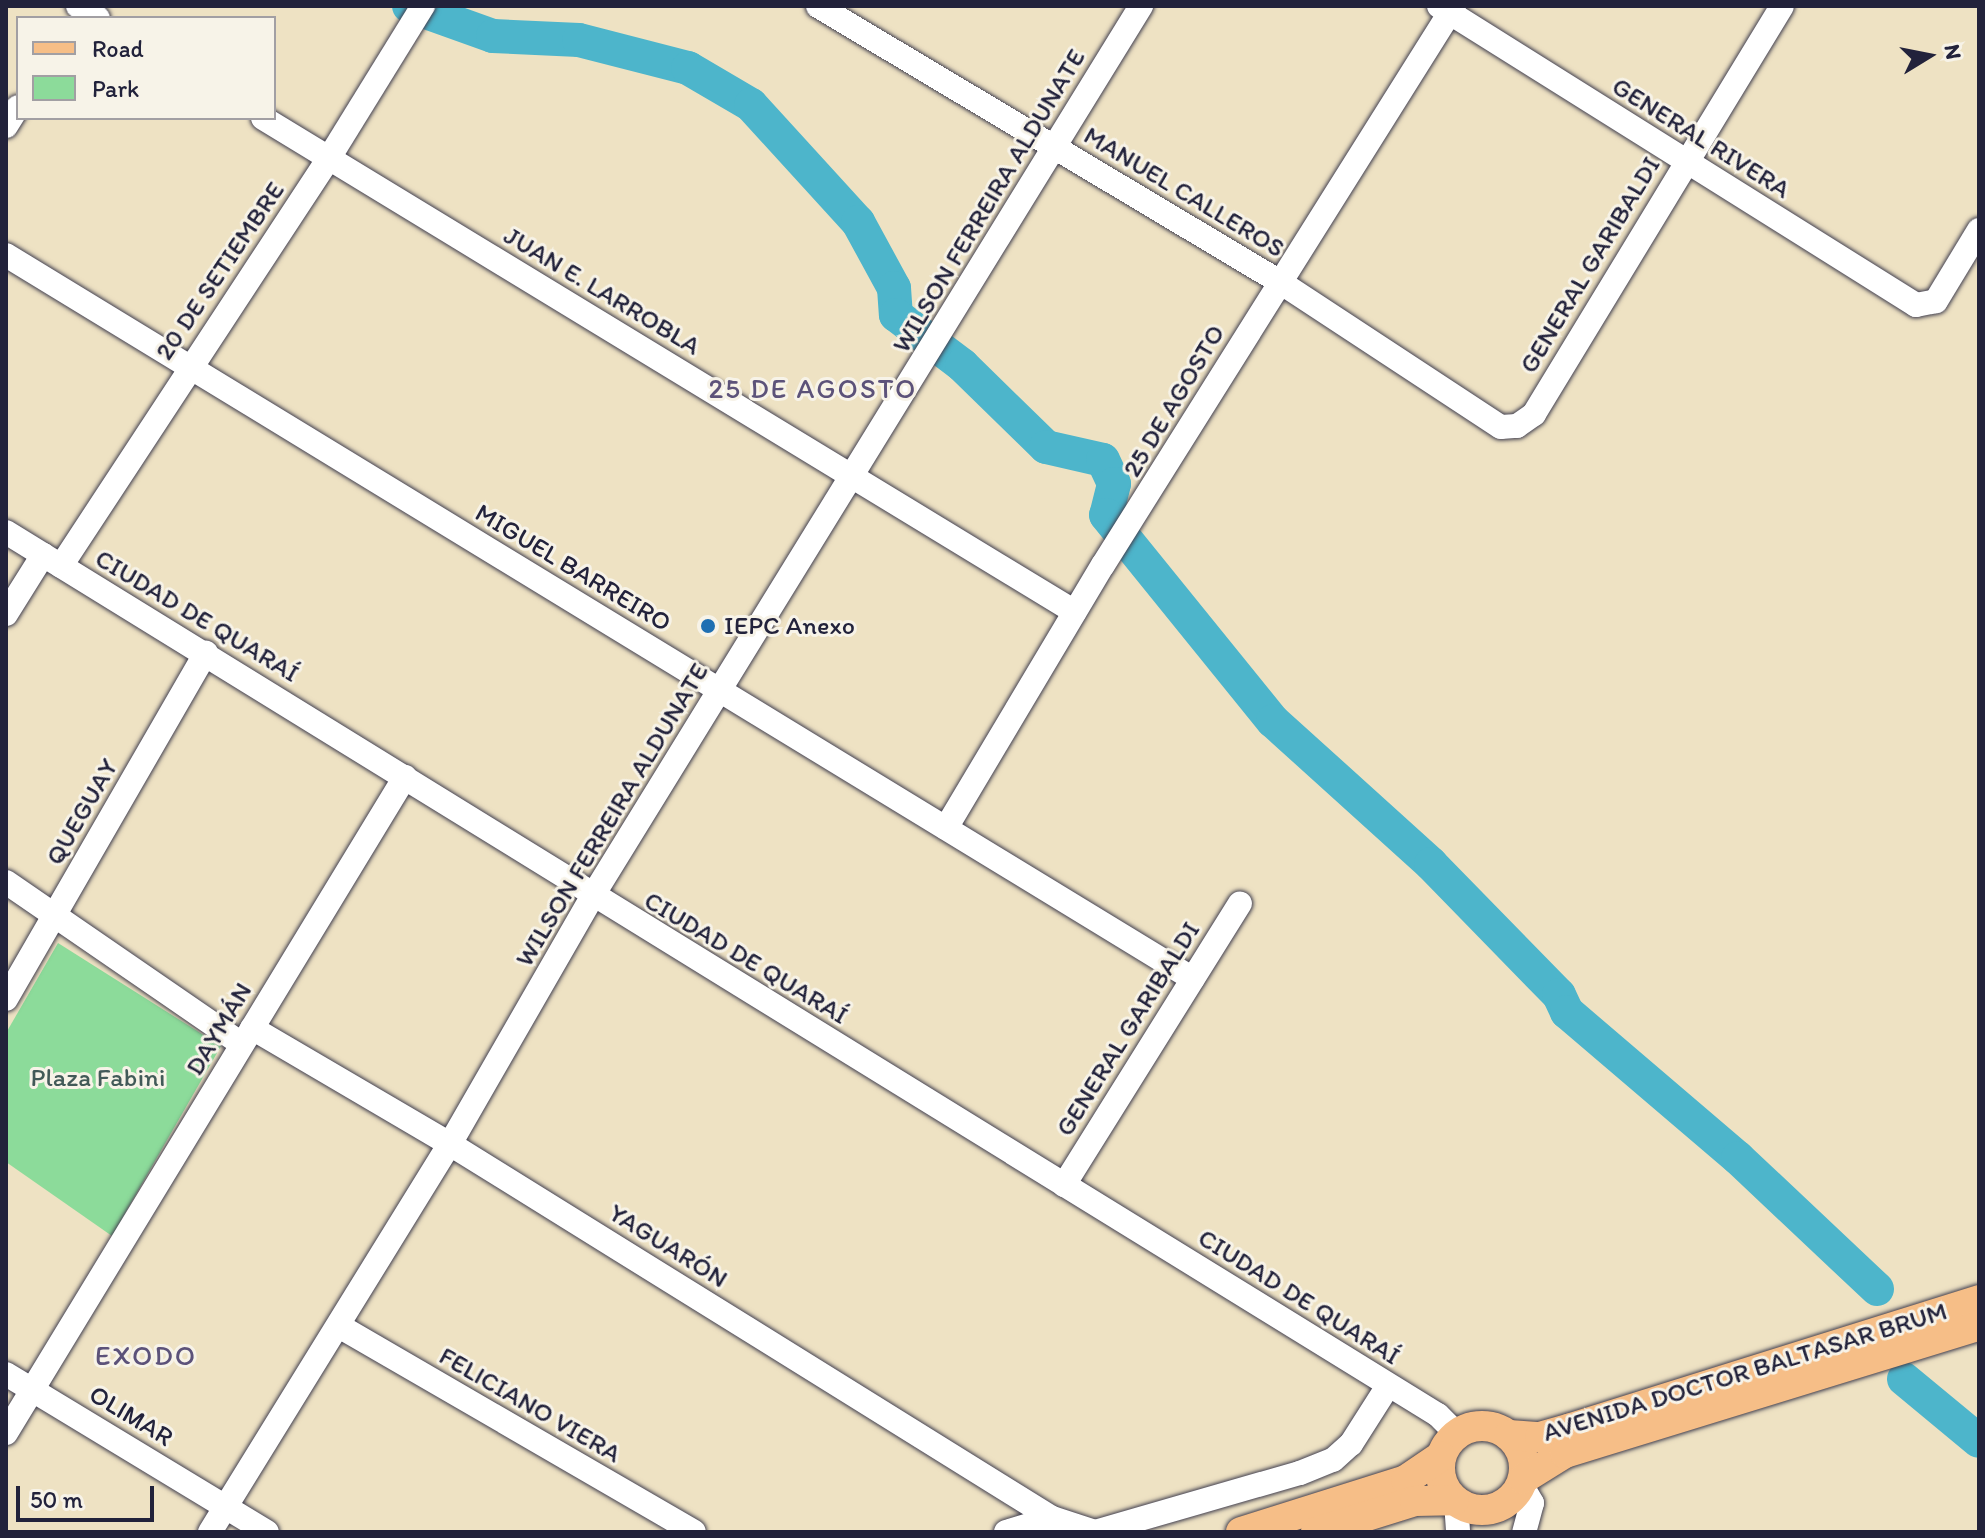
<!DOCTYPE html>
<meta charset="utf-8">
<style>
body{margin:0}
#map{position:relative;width:1985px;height:1538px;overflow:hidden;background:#eee2c3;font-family:Itim,sans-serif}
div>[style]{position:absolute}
.green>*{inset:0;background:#8cdb9a}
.river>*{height:34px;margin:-17px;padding:0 17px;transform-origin:17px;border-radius:17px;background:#4db5cb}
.roads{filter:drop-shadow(0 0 2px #413f4f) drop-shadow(0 0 2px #413f4f)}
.minor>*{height:24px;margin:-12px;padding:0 12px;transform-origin:12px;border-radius:12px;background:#fff}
.major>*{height:30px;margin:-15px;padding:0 15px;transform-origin:15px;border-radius:15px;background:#f6be87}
.major>.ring{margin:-15px;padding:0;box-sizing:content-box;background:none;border:30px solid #f6be87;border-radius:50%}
.dots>*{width:22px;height:22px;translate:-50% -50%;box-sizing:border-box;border:4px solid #f7f3e8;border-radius:50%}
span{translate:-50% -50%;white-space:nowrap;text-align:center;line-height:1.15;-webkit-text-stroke:6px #f7f3e8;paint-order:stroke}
.street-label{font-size:26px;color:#22223b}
.poi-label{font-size:26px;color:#22223b}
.left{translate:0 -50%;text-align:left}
.park-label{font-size:26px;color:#425a58}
.neighbourhood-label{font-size:28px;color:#5c5279;letter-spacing:2px}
.frame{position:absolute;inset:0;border:8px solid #22223b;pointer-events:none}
.legend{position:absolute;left:16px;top:16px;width:260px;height:104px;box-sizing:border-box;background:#f7f3e8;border:2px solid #a29fa3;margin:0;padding:10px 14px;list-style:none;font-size:24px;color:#22223b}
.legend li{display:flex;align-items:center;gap:16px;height:40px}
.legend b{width:40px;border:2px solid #a29fa3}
.north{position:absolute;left:1889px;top:16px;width:80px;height:80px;-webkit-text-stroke:6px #f7f3e8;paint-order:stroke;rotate:80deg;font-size:22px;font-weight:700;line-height:32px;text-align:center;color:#22223b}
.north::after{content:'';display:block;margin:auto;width:28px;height:36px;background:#22223b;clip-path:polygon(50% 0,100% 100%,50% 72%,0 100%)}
.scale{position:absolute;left:16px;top:1486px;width:138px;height:36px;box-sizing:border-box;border:4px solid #22223b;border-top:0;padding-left:10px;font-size:24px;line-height:28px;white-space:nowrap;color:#22223b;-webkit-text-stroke:6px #f7f3e8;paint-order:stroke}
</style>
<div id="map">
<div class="green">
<div style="clip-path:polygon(58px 943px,221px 1046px,112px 1236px,6px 1162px,6px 1033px)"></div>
</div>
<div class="river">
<div style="left:409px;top:6px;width:89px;rotate:19.7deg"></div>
<div style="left:493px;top:36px;width:86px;rotate:2.7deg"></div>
<div style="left:579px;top:40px;width:113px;rotate:14.4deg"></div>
<div style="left:688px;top:68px;width:73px;rotate:30.4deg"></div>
<div style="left:751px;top:105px;width:159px;rotate:47.6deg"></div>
<div style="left:858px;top:222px;width:75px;rotate:61.4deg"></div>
<div style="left:894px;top:288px;width:27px;rotate:86deg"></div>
<div style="left:896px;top:315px;width:83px;rotate:37.1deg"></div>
<div style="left:962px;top:365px;width:117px;rotate:44.3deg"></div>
<div style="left:1046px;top:447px;width:58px;rotate:12.8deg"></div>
<div style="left:1103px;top:460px;width:26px;rotate:65deg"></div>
<div style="left:1114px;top:484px;width:32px;rotate:104deg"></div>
<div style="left:1106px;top:515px;width:265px;rotate:51deg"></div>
<div style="left:1273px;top:721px;width:213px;rotate:42.1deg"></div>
<div style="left:1431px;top:864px;width:183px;rotate:45.7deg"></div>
<div style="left:1559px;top:995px;width:19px;rotate:65deg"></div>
<div style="left:1567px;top:1012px;width:225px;rotate:40.5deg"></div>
<div style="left:1738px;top:1158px;width:191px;rotate:43.3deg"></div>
<div style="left:1904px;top:1379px;width:97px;rotate:39.6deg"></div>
</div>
<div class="roads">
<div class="minor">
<div style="left:78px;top:6px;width:23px;rotate:31deg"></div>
<div style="left:818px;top:6px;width:538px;rotate:30.85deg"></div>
<div style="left:1280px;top:282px;width:264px;rotate:33.3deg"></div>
<div style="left:1501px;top:427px;width:16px;rotate:-4deg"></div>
<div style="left:1517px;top:426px;width:21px;rotate:-35deg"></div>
<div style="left:1534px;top:414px;width:477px;rotate:-58.7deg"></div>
<div style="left:1439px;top:6px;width:563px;rotate:32.08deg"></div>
<div style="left:1916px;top:305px;width:20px;rotate:-11deg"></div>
<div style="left:1936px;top:301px;width:83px;rotate:-58.8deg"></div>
<div style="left:263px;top:118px;width:950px;rotate:31.32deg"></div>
<div style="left:6px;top:126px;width:22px;rotate:-58deg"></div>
<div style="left:6px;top:255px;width:1390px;rotate:31.38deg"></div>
<div style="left:6px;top:532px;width:1682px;rotate:31.66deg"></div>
<div style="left:1438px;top:1415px;width:25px;rotate:45deg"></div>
<div style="left:61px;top:566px;width:488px;rotate:-56.7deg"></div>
<div style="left:329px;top:158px;width:179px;rotate:-58.3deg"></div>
<div style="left:6px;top:614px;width:70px;rotate:-57.9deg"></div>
<div style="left:946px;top:828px;width:306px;rotate:-59.2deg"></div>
<div style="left:1103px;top:565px;width:660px;rotate:-57.88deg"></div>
<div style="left:6px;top:882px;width:286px;rotate:34.5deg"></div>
<div style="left:6px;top:999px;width:400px;rotate:-60deg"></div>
<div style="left:252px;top:1028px;width:229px;rotate:30.4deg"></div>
<div style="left:450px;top:1144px;width:709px;rotate:31.85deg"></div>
<div style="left:1064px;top:1185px;width:332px;rotate:-58deg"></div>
<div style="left:339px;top:1326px;width:410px;rotate:30.1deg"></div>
<div style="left:6px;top:1374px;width:305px;rotate:31.2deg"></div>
<div style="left:6px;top:1433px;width:768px;rotate:-58.69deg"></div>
<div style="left:1521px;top:1484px;width:22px;rotate:60deg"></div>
<div style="left:1532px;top:1503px;width:30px;rotate:105deg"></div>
<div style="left:1456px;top:1502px;width:30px;rotate:86deg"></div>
<div style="left:210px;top:1532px;width:456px;rotate:-58.3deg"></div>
<div style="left:450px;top:1144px;width:285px;rotate:-60.1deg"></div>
<div style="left:592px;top:897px;width:1047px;rotate:-58.36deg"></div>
<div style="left:1006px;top:1532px;width:48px;rotate:-16.9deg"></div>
<div style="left:1052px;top:1518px;width:45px;rotate:18deg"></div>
<div style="left:1095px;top:1532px;width:213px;rotate:-16.1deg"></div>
<div style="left:1300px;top:1473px;width:35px;rotate:-22deg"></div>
<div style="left:1333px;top:1460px;width:24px;rotate:-42deg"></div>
<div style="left:1351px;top:1444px;width:69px;rotate:-57.5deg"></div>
</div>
<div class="major">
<div class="ring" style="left:1440px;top:1426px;width:54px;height:54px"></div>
<div style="left:1509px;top:1435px;width:31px;rotate:4deg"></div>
<div style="left:1540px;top:1437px;width:32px;rotate:-16deg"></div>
<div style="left:1571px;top:1428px;width:428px;rotate:-17.4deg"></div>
<div style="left:1523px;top:1479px;width:49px;rotate:-31.8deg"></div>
<div style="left:1565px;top:1453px;width:433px;rotate:-17.1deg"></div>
<div style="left:1241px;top:1532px;width:173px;rotate:-17.5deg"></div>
<div style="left:1406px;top:1480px;width:42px;rotate:-34.4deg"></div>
<div style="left:1316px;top:1532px;width:104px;rotate:-17.4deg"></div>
<div style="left:1415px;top:1501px;width:39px;rotate:-1deg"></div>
</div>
</div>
<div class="dots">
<div style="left:708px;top:626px;background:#1f6fb2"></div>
</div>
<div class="street-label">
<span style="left:1701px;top:138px;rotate:32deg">GENERAL RIVERA</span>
<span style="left:1184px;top:192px;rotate:31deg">MANUEL CALLEROS</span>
<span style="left:989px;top:201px;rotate:-59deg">WILSON FERREIRA ALDUNATE</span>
<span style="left:1590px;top:265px;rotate:-59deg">GENERAL GARIBALDI</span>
<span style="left:220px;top:271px;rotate:-56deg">20 DE SETIEMBRE</span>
<span style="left:602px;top:291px;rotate:31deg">JUAN E. LARROBLA</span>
<span style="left:1174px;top:401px;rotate:-59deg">25 DE AGOSTO</span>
<span style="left:573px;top:568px;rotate:31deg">MIGUEL BARREIRO</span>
<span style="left:197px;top:616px;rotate:31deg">CIUDAD DE QUARAÍ</span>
<span style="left:82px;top:812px;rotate:-60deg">QUEGUAY</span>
<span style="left:612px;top:815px;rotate:-59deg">WILSON FERREIRA ALDUNATE</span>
<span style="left:746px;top:958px;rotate:31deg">CIUDAD DE QUARAÍ</span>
<span style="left:219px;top:1029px;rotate:-59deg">DAYMÁN</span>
<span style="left:1128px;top:1029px;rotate:-58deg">GENERAL GARIBALDI</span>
<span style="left:668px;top:1246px;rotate:32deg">YAGUARÓN</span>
<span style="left:1299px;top:1297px;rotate:32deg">CIUDAD DE QUARAÍ</span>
<span style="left:1745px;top:1372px;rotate:-17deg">AVENIDA DOCTOR BALTASAR BRUM</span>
<span style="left:530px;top:1405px;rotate:30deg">FELICIANO VIERA</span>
<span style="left:131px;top:1416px;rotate:31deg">OLIMAR</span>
</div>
<div class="poi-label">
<span class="left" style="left:724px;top:626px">IEPC Anexo</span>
</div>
<div class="park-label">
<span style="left:98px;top:1078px">Plaza Fabini</span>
</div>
<div class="neighbourhood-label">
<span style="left:813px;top:388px">25 DE AGOSTO</span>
<span style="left:146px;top:1355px">EXODO</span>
</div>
<div class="frame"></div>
<ul class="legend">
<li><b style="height:10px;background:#f6be87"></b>Road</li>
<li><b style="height:22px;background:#8cdb9a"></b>Park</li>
</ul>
<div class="north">N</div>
<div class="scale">50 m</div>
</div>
